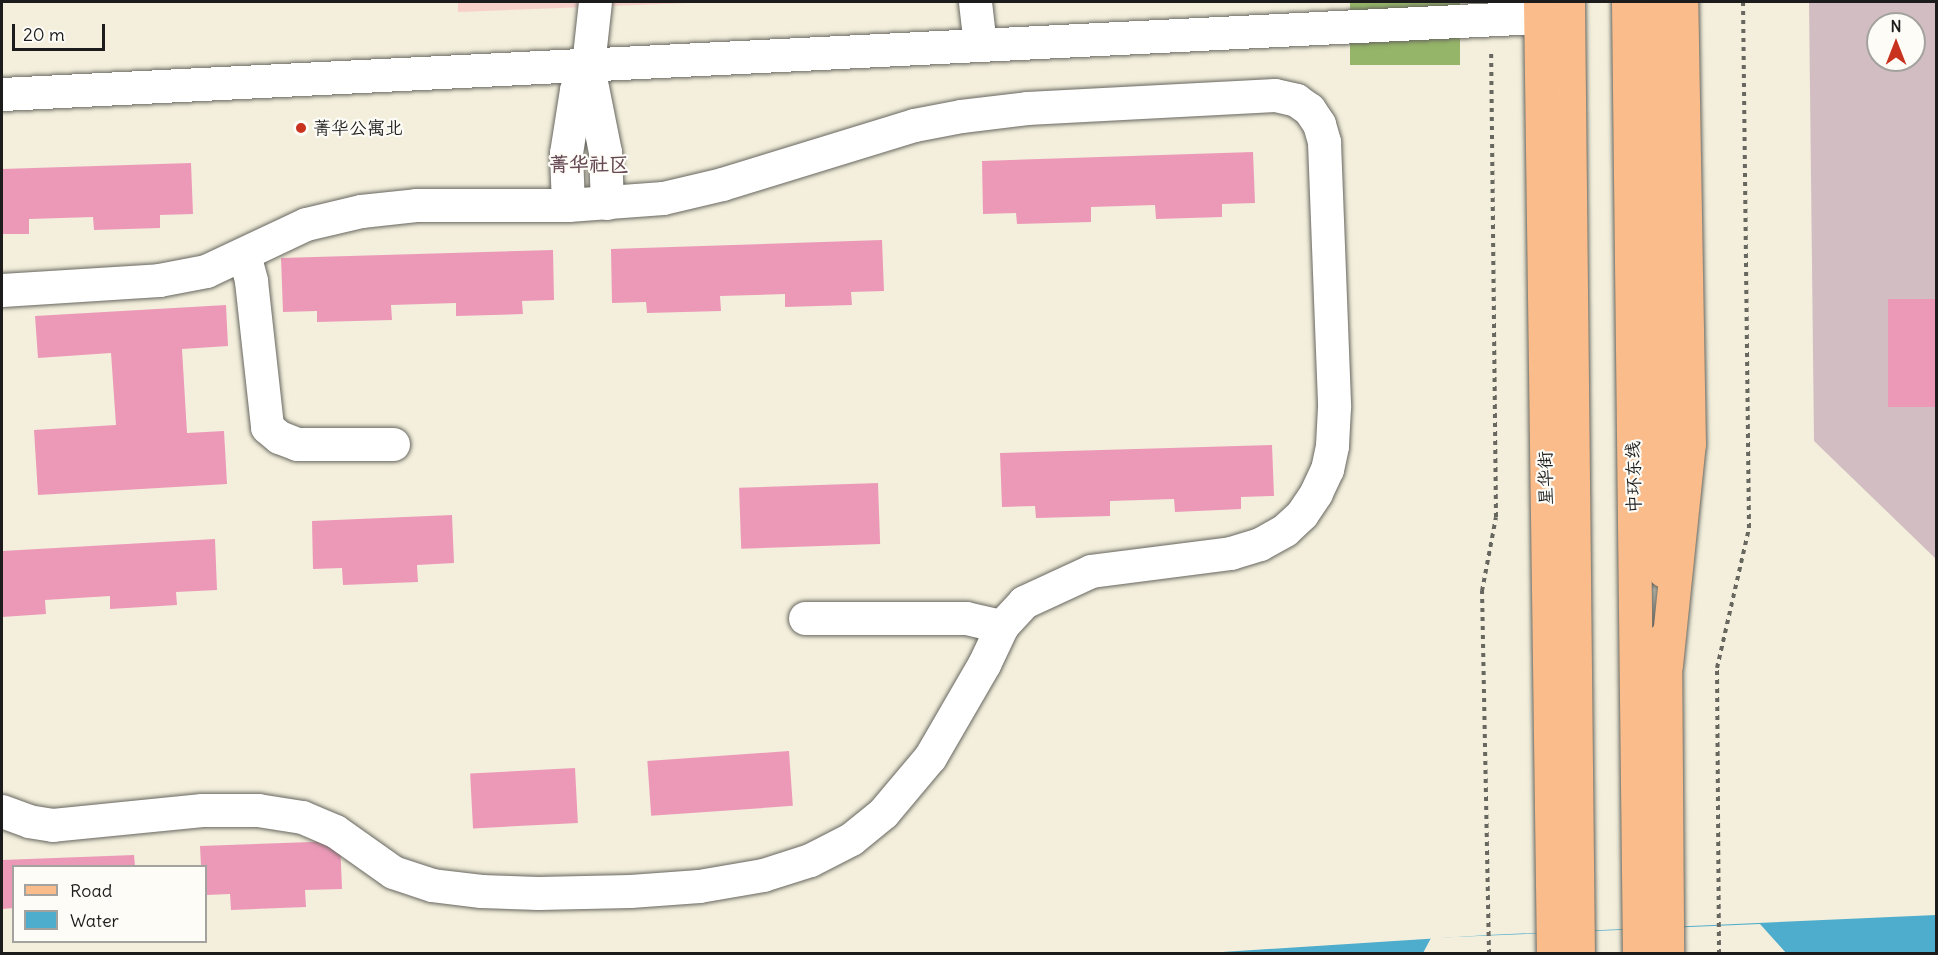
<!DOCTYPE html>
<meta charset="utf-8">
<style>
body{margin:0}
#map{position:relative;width:1938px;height:955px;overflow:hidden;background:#f3efdc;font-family:Delius,"LXGW WenKai TC",sans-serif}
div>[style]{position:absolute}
.built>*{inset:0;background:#f7d0ca}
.industrial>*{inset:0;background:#d2bec2}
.forest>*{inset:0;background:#95b568;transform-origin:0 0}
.water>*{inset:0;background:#4eaccc}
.pier>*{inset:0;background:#f3efdc}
.building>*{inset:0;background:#ec99b8;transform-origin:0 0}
.path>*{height:4px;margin-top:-2px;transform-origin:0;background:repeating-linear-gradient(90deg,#67665f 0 4.5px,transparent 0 9px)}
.roads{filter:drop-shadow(0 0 2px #67665f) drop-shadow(0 0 2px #67665f)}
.minor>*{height:33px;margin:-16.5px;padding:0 16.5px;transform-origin:16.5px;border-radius:16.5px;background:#fff}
.major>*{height:33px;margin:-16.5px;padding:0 16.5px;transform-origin:16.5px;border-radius:16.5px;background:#f9bc8a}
.highway>*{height:33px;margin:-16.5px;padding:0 16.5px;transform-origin:16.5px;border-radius:16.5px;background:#f9bc8a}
.dots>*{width:16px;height:16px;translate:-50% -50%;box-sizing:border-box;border:3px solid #fdfcf7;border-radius:50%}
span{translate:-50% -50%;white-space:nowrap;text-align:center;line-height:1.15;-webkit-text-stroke:4.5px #fdfcf7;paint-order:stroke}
.poi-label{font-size:18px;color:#1c1c1c}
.left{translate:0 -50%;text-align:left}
.street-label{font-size:18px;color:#1c1c1c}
.neighbourhood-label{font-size:20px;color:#654853;font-weight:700}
.frame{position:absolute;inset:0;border:3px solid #1c1c1c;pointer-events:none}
.legend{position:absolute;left:12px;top:865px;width:195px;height:78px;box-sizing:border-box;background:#fdfcf7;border:2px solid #a3a29f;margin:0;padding:8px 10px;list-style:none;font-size:18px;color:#1c1c1c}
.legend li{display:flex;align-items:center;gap:12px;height:30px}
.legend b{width:30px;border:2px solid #a3a29f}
.north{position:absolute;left:1866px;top:12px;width:60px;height:60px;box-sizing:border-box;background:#fdfcf7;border:2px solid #a3a29f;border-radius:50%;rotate:0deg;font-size:16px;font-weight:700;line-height:24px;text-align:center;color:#1c1c1c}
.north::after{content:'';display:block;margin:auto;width:21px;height:27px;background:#c8321e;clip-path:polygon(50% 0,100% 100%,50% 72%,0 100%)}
.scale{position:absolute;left:12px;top:24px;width:93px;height:27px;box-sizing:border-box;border:3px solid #1c1c1c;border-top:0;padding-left:8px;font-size:18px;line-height:21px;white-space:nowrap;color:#1c1c1c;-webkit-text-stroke:4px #fdfcf7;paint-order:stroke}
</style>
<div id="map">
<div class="built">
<div style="clip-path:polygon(458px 2px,715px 2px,458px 12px)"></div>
</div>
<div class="industrial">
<div style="clip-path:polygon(evenodd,1809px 2px,1936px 2px,1936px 559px,1814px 441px,1809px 2px,1878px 24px,1914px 24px,1914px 60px,1878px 60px,1878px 24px)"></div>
</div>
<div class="forest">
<div style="left:1350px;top:2px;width:110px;height:63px"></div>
</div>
<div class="water">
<div style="clip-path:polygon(1936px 915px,1936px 953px,1192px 954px,1488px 935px)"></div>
</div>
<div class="pier">
<div style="clip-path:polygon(1760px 924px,1787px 954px,1423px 953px,1431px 938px)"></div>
</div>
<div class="building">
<div style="clip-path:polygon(1253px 152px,1255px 203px,1222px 204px,1222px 217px,1156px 219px,1155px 205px,1091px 207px,1091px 222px,1017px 224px,1016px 213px,983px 214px,982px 161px)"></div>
<div style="clip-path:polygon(191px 163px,193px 214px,160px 215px,160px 228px,94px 230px,93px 217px,29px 219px,29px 234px,2px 234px,2px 169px)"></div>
<div style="clip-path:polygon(882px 240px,884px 291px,851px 292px,852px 305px,785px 307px,785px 294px,720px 296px,721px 311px,647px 313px,646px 302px,612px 303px,611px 249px)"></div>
<div style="clip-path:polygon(553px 250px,554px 300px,522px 301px,523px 314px,456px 316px,456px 303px,391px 305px,392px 320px,317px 322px,317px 311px,283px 312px,281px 258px)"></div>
<div style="left:1936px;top:299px;width:108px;height:48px;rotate:90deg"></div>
<div style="clip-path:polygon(226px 305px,228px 346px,182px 349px,187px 433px,224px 431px,227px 484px,38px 495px,34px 430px,116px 425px,111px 353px,38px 358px,35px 316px)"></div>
<div style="clip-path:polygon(1272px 445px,1274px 496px,1241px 497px,1241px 509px,1175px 512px,1174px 499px,1110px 501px,1110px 516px,1036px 518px,1035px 506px,1002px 507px,1000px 453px)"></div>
<div style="left:878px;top:483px;width:61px;height:139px;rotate:88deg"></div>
<div style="clip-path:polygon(452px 515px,454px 563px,417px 565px,418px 582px,343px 585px,342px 568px,313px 569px,312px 521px)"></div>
<div style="clip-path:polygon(215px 539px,217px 590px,176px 592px,177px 605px,110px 609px,110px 596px,45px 600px,46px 614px,2px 617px,2px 551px)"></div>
<div style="left:789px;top:751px;width:55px;height:142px;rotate:86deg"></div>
<div style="left:575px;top:768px;width:55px;height:105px;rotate:87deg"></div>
<div style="clip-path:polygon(340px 841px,342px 889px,305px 890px,306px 907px,231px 910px,230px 894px,206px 895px,206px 866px,201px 866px,200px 846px)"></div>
<div style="clip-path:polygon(134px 855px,135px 866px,14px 866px,14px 908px,2px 909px,2px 860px)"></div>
</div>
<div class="path">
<div style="left:1489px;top:954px;width:363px;rotate:-91.1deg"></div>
<div style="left:1482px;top:591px;width:75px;rotate:-79.3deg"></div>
<div style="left:1496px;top:517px;width:467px;rotate:-90.6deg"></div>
<div style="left:1719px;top:954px;width:286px;rotate:-90.4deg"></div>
<div style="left:1717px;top:668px;width:144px;rotate:-77.1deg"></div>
<div style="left:1749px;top:528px;width:526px;rotate:-90.65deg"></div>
</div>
<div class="roads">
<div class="minor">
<div style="left:975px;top:2px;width:43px;rotate:83.4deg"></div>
<div style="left:588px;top:67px;width:87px;rotate:78.7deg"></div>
<div style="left:605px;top:152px;width:51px;rotate:87.8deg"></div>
<div style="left:2px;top:94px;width:1540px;rotate:-2.87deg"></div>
<div style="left:568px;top:205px;width:52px;rotate:-92.2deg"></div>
<div style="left:566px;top:153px;width:64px;rotate:-81deg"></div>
<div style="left:576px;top:90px;width:28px;rotate:-64deg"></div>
<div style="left:588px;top:65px;width:63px;rotate:-83.7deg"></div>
<div style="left:244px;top:254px;width:28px;rotate:75deg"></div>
<div style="left:251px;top:281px;width:147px;rotate:83.7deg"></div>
<div style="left:267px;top:427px;width:16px;rotate:40deg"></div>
<div style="left:279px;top:437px;width:19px;rotate:21deg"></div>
<div style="left:297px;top:444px;width:96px"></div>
<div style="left:2px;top:290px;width:157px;rotate:-3.6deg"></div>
<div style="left:159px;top:280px;width:48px;rotate:-10.8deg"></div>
<div style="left:206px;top:271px;width:110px;rotate:-25.2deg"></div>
<div style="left:306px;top:224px;width:57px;rotate:-13.3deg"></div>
<div style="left:361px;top:211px;width:55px;rotate:-6.2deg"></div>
<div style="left:416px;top:205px;width:152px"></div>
<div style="left:568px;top:205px;width:95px;rotate:-4.2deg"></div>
<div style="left:663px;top:198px;width:61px;rotate:-13.3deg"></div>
<div style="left:722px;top:184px;width:201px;rotate:-17.1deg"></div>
<div style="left:914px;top:125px;width:48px;rotate:-10.8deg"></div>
<div style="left:961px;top:116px;width:66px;rotate:-6.9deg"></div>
<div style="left:1027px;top:108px;width:248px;rotate:-3deg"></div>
<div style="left:1275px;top:95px;width:22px;rotate:13deg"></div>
<div style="left:1296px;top:100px;width:16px;rotate:35deg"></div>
<div style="left:1309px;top:109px;width:18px;rotate:56deg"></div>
<div style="left:1319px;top:124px;width:19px;rotate:74deg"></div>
<div style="left:1324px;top:142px;width:265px;rotate:87.8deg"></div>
<div style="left:1334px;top:407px;width:39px;rotate:93deg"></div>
<div style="left:1332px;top:446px;width:24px;rotate:102deg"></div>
<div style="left:1327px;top:469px;width:26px;rotate:115deg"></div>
<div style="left:1316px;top:493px;width:25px;rotate:124deg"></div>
<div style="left:1302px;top:514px;width:23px;rotate:137deg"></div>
<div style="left:1285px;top:530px;width:29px;rotate:151deg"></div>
<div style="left:1260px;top:544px;width:30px;rotate:163deg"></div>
<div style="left:1231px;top:553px;width:141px;rotate:172.7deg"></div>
<div style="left:1091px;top:571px;width:74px;rotate:155.2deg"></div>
<div style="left:1024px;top:602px;width:33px;rotate:133deg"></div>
<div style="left:1002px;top:626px;width:42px;rotate:115.3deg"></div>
<div style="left:984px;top:664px;width:108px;rotate:120.1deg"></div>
<div style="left:930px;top:757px;width:73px;rotate:130deg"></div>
<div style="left:883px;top:813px;width:41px;rotate:140.9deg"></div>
<div style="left:851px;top:839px;width:46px;rotate:152.9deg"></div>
<div style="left:810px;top:860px;width:49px;rotate:162.3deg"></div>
<div style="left:763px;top:875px;width:65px;rotate:170.2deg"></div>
<div style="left:699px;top:886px;width:69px;rotate:175.9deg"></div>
<div style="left:630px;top:891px;width:92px;rotate:178.8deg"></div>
<div style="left:538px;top:893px;width:57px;rotate:-178deg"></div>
<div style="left:481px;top:891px;width:49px;rotate:-173deg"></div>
<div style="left:432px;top:885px;width:41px;rotate:-161.6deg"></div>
<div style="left:393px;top:872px;width:71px;rotate:-144.7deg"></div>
<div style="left:335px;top:831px;width:36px;rotate:-157deg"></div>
<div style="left:302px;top:817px;width:45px;rotate:-171deg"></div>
<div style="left:258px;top:810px;width:56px;rotate:180deg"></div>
<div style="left:202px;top:810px;width:150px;rotate:174.3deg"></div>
<div style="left:53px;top:825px;width:24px;rotate:-171deg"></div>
<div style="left:29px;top:821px;width:29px;rotate:-160deg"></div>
<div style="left:805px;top:618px;width:161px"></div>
<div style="left:966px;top:618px;width:37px;rotate:13deg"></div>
</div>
<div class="major">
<div style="left:1540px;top:2px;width:952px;rotate:89.22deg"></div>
<div style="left:1657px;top:2px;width:569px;rotate:89.3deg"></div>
<div style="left:1665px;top:637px;width:317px;rotate:89.6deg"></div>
</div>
<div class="highway">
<div style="left:1568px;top:2px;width:952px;rotate:89.4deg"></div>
<div style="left:1628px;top:2px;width:952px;rotate:89.34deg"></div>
<div style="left:1666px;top:665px;width:222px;rotate:-84.1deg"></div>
<div style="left:1689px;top:444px;width:442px;rotate:-91deg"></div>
</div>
</div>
<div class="dots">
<div style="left:301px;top:128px;background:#c8321e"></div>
</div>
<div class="poi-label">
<span class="left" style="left:313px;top:128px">菁华公寓北</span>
</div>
<div class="street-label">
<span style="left:1634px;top:477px;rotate:-91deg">中环东线</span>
<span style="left:1546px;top:478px;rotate:-91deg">星华街</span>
</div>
<div class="neighbourhood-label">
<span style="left:589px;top:163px">菁华社区</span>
</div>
<div class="frame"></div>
<ul class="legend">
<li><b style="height:8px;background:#f9bc8a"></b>Road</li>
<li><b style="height:16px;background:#4eaccc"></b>Water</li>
</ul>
<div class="north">N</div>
<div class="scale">20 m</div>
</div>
